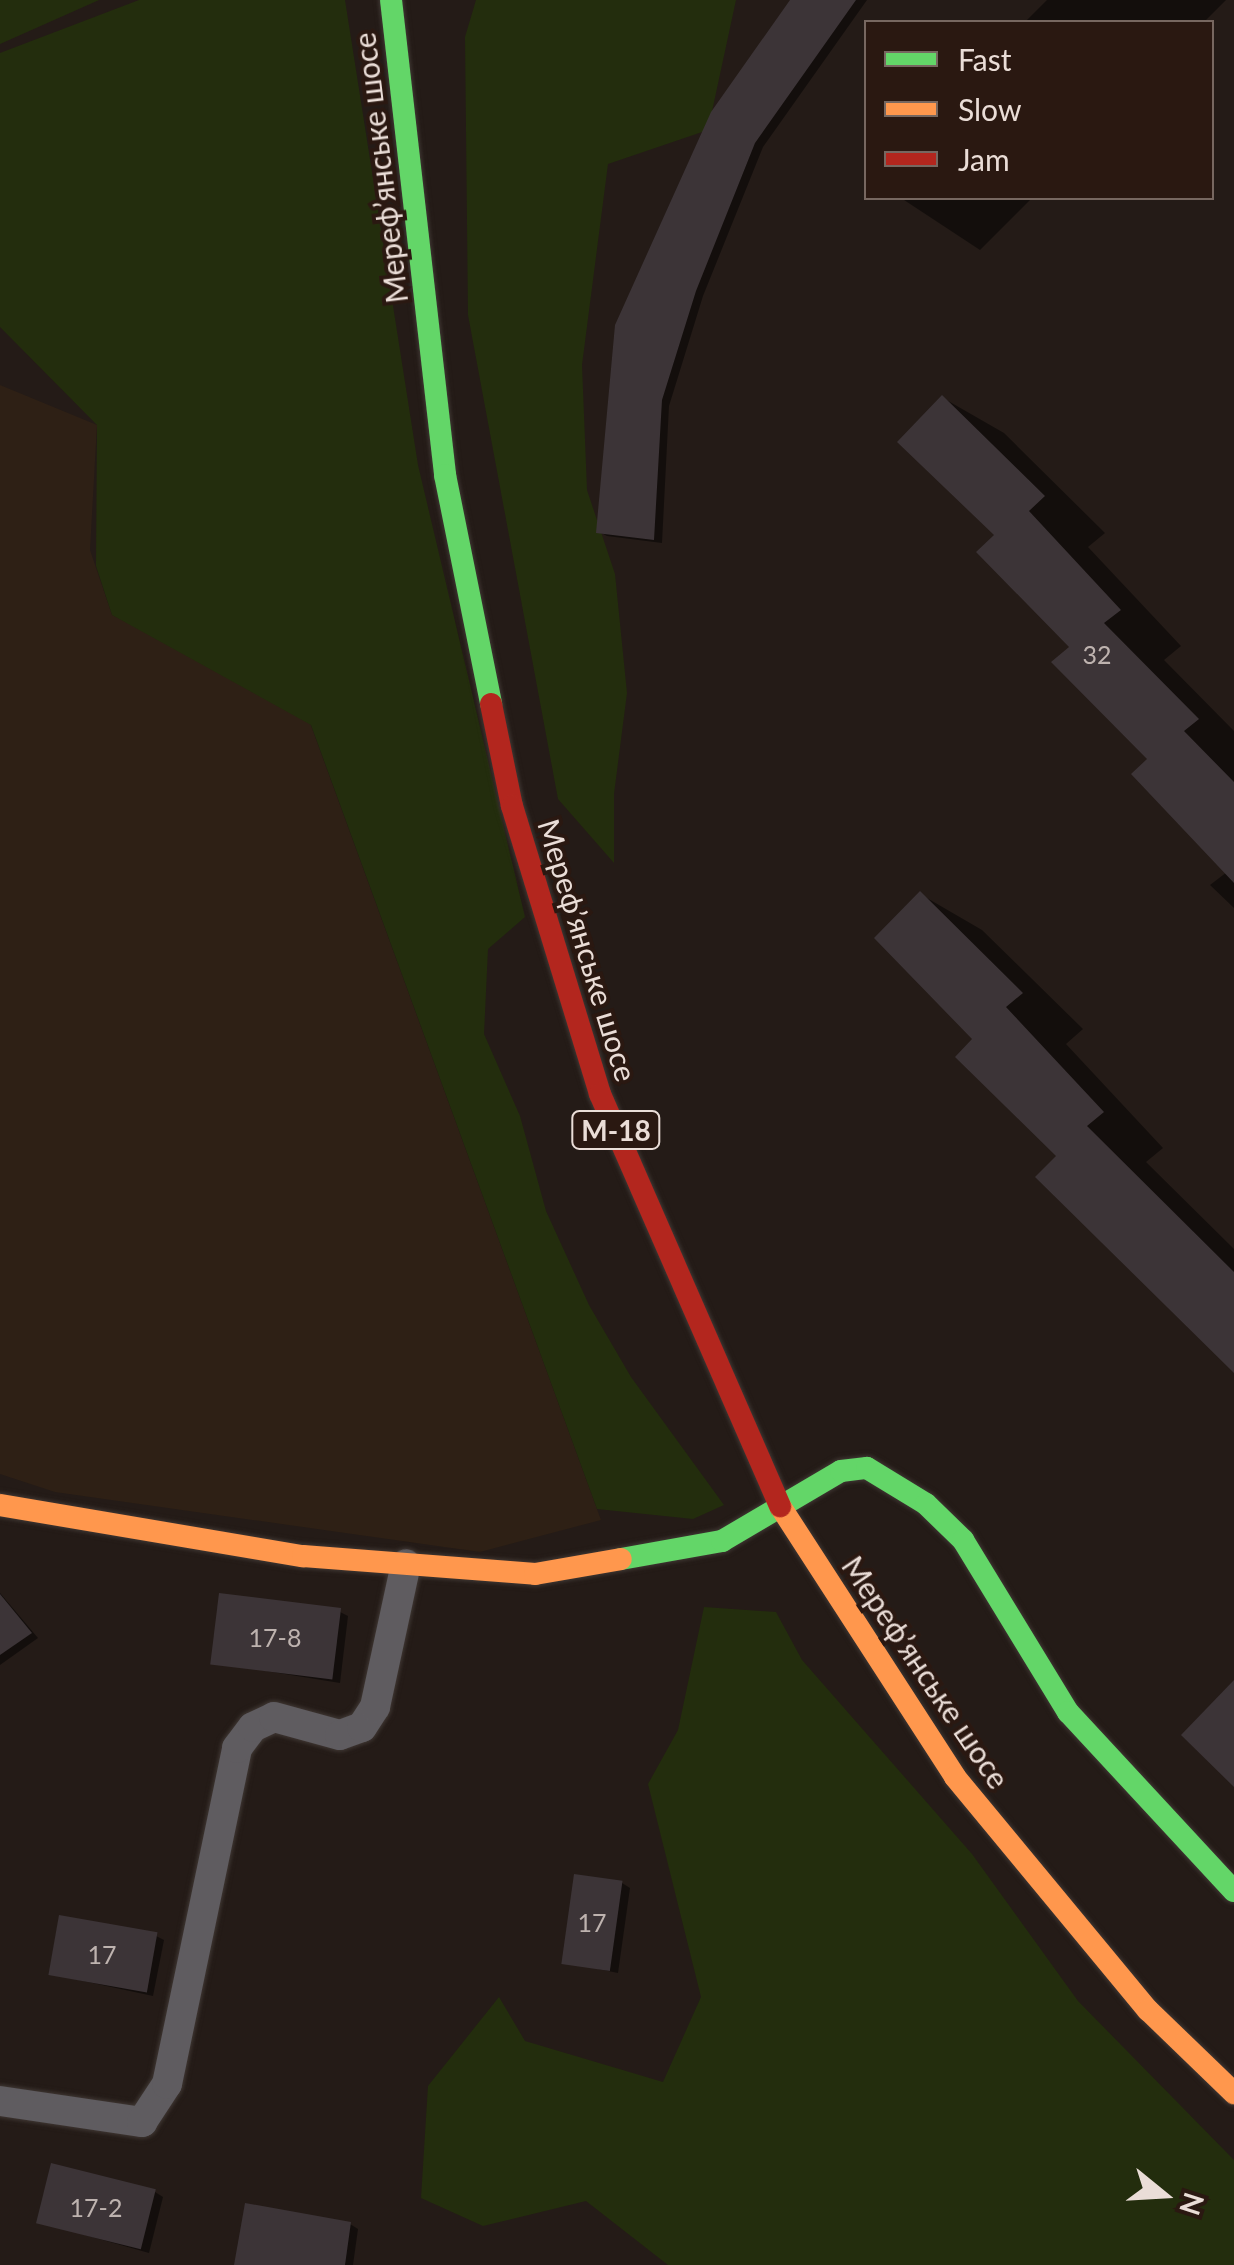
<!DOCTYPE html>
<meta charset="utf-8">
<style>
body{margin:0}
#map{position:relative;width:1234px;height:2265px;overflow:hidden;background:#241b17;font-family:Lato,sans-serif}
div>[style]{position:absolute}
.industrial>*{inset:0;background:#2e2015}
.green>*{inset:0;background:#232d0d}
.shadow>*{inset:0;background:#0007}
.building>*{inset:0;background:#3c3437;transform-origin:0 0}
.roads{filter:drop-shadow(0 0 2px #3f3733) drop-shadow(0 0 2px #3f3733)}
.street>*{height:30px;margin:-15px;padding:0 15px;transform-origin:15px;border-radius:15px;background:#5f5c60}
.fast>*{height:22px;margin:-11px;padding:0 11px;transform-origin:11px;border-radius:11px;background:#63d668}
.slow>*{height:22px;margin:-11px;padding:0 11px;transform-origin:11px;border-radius:11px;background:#ff974d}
.jam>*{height:22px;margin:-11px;padding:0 11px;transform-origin:11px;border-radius:11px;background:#b3261e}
span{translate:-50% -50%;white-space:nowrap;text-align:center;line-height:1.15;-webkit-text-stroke:8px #2a1811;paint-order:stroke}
.number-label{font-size:25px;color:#beb3af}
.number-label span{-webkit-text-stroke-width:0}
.shield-label span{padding:2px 8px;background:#2a1811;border:2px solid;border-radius:8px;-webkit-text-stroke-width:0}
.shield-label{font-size:28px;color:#eaddd7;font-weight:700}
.street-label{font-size:30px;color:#eaddd7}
.legend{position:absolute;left:864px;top:20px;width:350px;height:180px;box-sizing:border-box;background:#2a1811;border:2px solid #776760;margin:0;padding:12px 18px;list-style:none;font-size:30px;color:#eaddd7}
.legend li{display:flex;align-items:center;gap:20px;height:50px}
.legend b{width:50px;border:2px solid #776760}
.north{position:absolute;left:1114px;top:2145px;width:100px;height:100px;-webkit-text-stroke:8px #2a1811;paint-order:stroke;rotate:108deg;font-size:28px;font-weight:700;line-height:40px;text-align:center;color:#eaddd7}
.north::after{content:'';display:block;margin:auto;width:35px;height:45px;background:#eaddd7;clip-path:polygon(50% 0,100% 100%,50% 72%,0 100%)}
</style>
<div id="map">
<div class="industrial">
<div style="clip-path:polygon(0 385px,97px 425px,90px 550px,112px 615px,306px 712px,601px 1520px,480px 1552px,55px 1492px,0 1474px)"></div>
</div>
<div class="green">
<div style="clip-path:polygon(0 0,99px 0,0 44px)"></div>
<div style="clip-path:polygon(139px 0,345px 0,418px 465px,525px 917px,488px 949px,484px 1034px,520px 1116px,546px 1211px,589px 1305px,631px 1377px,724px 1505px,693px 1519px,597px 1509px,311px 725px,112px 615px,96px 566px,97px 425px,0 327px,0 53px)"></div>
<div style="clip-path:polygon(476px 0,736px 0,708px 130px,608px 164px,582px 365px,587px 490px,615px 574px,627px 693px,614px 794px,614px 863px,558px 799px,468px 315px,465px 37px)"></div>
<div style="clip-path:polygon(704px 1607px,776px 1612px,802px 1660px,972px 1854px,1078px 2001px,1234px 2160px,1234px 2265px,668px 2265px,586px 2201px,483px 2226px,421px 2198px,428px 2086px,499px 1997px,525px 2041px,663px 2082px,701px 1997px,648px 1784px,678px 1730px)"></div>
</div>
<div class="shadow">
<div style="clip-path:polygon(794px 0,867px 0,763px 147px,703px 296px,669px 406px,662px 543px,607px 536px,598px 531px)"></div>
<div style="clip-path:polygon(1047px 0,1226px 0,1204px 22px,1025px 22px)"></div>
<div style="clip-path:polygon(901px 198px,1032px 198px,980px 250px)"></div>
<div style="clip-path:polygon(943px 398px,1004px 433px,1105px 533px,1088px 547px,1181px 646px,1164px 660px,1234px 731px,1234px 908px,1210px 885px,1227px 872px,998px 535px)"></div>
<div style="clip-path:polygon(920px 894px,982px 930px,1083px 1029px,1066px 1044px,1163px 1148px,1146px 1162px,1234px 1249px,1234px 1367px,1059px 1156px,976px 1039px)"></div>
<div style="clip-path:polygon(0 1593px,38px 1638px,0 1665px)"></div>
<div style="clip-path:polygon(340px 1612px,348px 1616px,340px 1683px,211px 1662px)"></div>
<div style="clip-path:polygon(622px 1883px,630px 1888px,618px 1973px,564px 1962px)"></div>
<div style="clip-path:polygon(156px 1936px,164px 1940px,153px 1996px,51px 1974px)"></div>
<div style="clip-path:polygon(155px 2192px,163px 2197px,149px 2253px,39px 2222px)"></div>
<div style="clip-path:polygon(350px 2224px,358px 2229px,353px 2265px,237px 2265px)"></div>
</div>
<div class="building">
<div style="clip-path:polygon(790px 0,856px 0,755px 143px,696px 291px,662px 400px,654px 540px,596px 533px,615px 325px,711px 112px)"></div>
<div style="clip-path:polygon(942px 395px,1045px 496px,1029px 511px,1121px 610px,1104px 623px,1199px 719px,1184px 731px,1234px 782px,1234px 883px,1131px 774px,1147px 759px,1051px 662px,1069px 647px,976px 552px,994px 535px,897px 442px)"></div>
<div style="clip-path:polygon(920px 891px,1023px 993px,1006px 1007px,1104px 1112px,1087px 1126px,1234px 1272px,1234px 1373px,1035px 1177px,1056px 1156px,955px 1057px,972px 1039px,874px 938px)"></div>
<div style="left:219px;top:1593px;width:123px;height:72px;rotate:7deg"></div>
<div style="clip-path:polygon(0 1594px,32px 1633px,0 1655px)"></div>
<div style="clip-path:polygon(1234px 1680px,1234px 1787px,1181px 1735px)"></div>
<div style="left:574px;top:1874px;width:49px;height:91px;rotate:8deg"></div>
<div style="left:59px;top:1915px;width:100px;height:61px;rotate:10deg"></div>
<div style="left:51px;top:2163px;width:108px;height:62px;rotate:14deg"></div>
<div style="clip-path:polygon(245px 2203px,351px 2222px,345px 2265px,234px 2265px)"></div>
</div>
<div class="roads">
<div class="street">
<div style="left:0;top:2101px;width:144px;rotate:8.4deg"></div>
<div style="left:142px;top:2122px;width:45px;rotate:-56.7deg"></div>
<div style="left:167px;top:2084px;width:343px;rotate:-78.2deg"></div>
<div style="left:237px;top:1748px;width:26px;rotate:-53deg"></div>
<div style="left:253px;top:1727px;width:23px;rotate:-25deg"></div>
<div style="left:274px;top:1717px;width:68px;rotate:15.3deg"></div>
<div style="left:340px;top:1735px;width:23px;rotate:-20deg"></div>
<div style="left:362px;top:1727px;width:24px;rotate:-57deg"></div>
<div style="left:375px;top:1707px;width:146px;rotate:-77.8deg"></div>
</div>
<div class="fast">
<div style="left:391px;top:0;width:478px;rotate:83.5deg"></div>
<div style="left:445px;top:475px;width:234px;rotate:78.6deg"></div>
<div style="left:621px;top:1559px;width:103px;rotate:-10.1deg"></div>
<div style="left:722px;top:1541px;width:138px;rotate:-30.5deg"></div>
<div style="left:841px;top:1471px;width:26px;rotate:-7deg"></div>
<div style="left:867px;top:1468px;width:69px;rotate:31.4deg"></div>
<div style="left:926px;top:1504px;width:52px;rotate:44.2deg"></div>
<div style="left:963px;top:1540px;width:202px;rotate:58.6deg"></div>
<div style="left:1068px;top:1712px;width:244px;rotate:47.2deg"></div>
</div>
<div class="slow">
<div style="left:0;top:1505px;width:307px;rotate:9.6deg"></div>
<div style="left:303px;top:1556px;width:233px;rotate:4.4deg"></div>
<div style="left:535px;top:1574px;width:87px;rotate:-9.9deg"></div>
<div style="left:780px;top:1506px;width:323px;rotate:57.1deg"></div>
<div style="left:955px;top:1777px;width:303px;rotate:50.4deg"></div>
<div style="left:1148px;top:2010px;width:120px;rotate:44deg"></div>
</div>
<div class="jam">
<div style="left:491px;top:704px;width:104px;rotate:78.4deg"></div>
<div style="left:512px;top:806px;width:301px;rotate:73deg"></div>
<div style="left:600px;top:1094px;width:450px;rotate:66.4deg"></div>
</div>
</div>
<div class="number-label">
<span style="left:1097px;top:654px">32</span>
<span style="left:275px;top:1637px">17-8</span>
<span style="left:592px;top:1922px">17</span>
<span style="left:102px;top:1954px">17</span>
<span style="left:96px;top:2207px">17-2</span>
</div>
<div class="shield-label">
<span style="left:616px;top:1130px">М-18</span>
</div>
<div class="street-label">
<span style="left:380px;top:168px;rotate:-97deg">Мереф’янське шосе</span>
<span style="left:588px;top:950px;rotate:73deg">Мереф’янське шосе</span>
<span style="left:926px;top:1672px;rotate:56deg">Мереф’янське шосе</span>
</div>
<ul class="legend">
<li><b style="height:12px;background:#63d668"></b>Fast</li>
<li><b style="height:12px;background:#ff974d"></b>Slow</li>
<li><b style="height:12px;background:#b3261e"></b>Jam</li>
</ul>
<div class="north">N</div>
</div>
